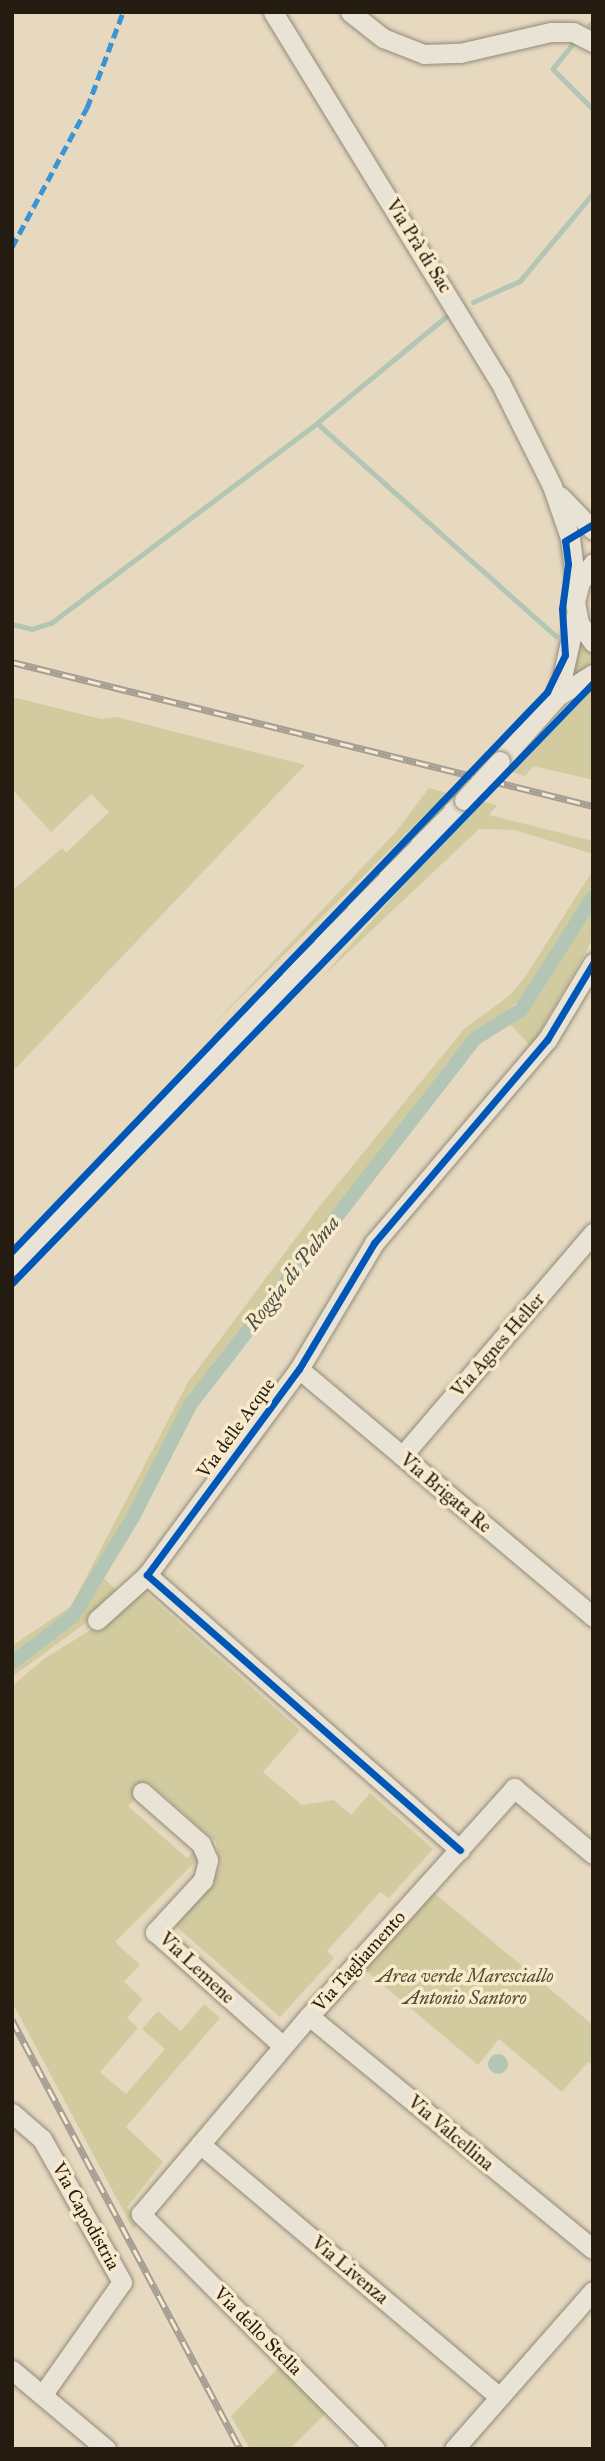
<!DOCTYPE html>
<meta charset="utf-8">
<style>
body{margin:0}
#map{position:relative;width:605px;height:2461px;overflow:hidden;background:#e6d9bf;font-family:"IM FELL Great Primer",serif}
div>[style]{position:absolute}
.green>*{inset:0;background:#d2cba0}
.water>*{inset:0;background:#b3c5b4}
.round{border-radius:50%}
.stream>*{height:4.5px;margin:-2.25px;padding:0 2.25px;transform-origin:2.25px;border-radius:2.25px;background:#b3c5b4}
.canal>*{height:14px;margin:-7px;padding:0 7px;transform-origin:7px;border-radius:7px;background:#b3c5b4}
.roads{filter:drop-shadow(0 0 2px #928a7a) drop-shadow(0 0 2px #928a7a)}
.minor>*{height:19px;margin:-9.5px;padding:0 9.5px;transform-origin:9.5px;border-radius:9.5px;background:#e9e3d6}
.rail>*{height:7px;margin-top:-3.5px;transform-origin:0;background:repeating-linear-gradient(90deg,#f9eacb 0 13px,#a59e94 0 26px);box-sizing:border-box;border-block:2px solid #a59e94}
.bridges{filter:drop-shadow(0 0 2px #928a7a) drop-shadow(0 0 2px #928a7a)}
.minor-bridge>*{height:19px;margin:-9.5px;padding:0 9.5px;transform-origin:9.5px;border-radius:9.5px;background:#e9e3d6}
.quiet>*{height:5px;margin-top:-2.5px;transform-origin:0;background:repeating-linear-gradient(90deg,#3b94d3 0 10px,transparent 0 15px)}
.cycleway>*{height:7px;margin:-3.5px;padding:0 3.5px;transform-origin:3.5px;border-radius:3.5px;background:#0057b8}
span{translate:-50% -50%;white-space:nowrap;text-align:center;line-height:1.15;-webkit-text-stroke:7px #f9eacb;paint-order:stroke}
.street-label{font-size:19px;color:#241b11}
.park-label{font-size:19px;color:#534d34;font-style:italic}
.water-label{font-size:21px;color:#4e5349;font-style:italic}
.frame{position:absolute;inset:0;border:14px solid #241b11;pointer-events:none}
</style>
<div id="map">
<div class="green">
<div style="clip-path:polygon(578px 644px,593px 655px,593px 669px,566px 689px)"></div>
<div style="clip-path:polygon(593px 688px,593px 780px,534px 766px,525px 776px,512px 772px)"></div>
<div style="clip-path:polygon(12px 697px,101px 719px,117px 717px,305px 765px,12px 1072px,12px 891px,62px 848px,66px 853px,109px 812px,91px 794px,51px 832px,12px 789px)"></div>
<div style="clip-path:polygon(429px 788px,447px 793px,209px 1029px,395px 833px)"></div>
<div style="clip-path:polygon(479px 801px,497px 805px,489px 815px,593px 841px,593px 854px,515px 830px,479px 829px,322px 977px)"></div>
<div style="clip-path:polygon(593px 870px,593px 885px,519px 1001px,459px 1048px,190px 1399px,73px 1612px,12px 1659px,12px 1646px,71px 1606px,188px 1382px,319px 1207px,464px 1029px,509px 996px,525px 977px)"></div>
<div style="clip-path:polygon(593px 907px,593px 939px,531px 1047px,509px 1023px,526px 1012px)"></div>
<div style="clip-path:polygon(100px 1575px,119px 1592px,95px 1616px,12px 1677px,12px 1668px,77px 1618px)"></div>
<div style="clip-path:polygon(139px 1587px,300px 1730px,263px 1772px,302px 1805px,334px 1800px,351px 1815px,370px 1793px,433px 1849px,389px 1898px,380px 1892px,327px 1951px,334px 1958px,280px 2017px,173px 1924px,214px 1878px,220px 1866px,216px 1842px,150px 1783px,128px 1806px,187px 1858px,195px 1850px,197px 1860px,115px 1942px,140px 1965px,124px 1982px,143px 1999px,127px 2018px,138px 2028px,100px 2072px,126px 2094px,165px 2049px,142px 2029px,158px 2011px,181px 2031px,204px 2004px,220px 2018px,126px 2127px,163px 2162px,127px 2207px,140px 2222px,133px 2229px,12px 2002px,12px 1686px,45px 1658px,89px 1631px)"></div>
<div style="clip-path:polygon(433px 1892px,593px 2025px,593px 2066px,588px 2062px,562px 2092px,499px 2039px,478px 2065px,363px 1968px)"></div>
<div style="clip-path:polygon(281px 2365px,327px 2412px,290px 2449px,250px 2449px,231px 2416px)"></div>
</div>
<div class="water">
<div class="round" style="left:488px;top:2054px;width:20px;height:20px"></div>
</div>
<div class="stream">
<div style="left:589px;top:25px;width:5px;rotate:-37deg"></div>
<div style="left:574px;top:43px;width:33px;rotate:129deg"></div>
<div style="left:553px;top:69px;width:57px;rotate:45deg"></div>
<div style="left:473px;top:302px;width:51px;rotate:-24.1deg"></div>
<div style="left:520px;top:281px;width:114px;rotate:-50.3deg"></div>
<div style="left:317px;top:423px;width:168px;rotate:-39.5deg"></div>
<div style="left:12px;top:624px;width:21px;rotate:14deg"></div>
<div style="left:32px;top:629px;width:20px;rotate:-18deg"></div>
<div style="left:51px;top:623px;width:333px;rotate:-36.9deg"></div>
<div style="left:317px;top:423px;width:320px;rotate:41.7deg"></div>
</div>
<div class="canal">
<div style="left:12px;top:1663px;width:77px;rotate:-37.6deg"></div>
<div style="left:73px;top:1616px;width:116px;rotate:-58.8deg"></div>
<div style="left:133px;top:1517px;width:126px;rotate:-63deg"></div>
<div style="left:190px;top:1405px;width:443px;rotate:-52.1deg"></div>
<div style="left:462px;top:1055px;width:22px;rotate:-51deg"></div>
<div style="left:476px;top:1038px;width:53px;rotate:-31.9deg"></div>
<div style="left:521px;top:1010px;width:134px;rotate:-57.5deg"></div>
</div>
<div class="roads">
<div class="minor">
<div style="left:273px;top:12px;width:434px;rotate:58.5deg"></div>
<div style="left:500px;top:382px;width:116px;rotate:63.4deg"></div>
<div style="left:552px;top:486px;width:55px;rotate:70.9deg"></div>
<div style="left:570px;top:538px;width:54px;rotate:82.6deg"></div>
<div style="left:350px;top:12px;width:42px;rotate:38.2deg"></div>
<div style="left:383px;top:38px;width:44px;rotate:21.3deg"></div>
<div style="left:424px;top:54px;width:36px;rotate:-2deg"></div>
<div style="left:460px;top:53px;width:93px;rotate:-13deg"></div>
<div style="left:551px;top:32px;width:22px"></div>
<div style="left:573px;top:32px;width:22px;rotate:27deg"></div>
<div style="left:560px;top:496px;width:47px;rotate:45.9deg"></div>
<div style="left:593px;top:563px;width:23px;rotate:124deg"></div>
<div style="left:580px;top:582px;width:21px;rotate:104deg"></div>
<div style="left:575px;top:602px;width:21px;rotate:79deg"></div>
<div style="left:579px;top:623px;width:24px;rotate:54deg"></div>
<div style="left:558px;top:696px;width:83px;rotate:-77.5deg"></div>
<div style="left:500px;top:761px;width:87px;rotate:-48.3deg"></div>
<div style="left:558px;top:696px;width:41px;rotate:-32.2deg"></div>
<div style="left:12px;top:1266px;width:649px;rotate:-45.87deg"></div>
<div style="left:299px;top:1369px;width:385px;rotate:40.1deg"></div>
<div style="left:402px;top:1456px;width:294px;rotate:-49.4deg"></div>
<div style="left:97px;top:1620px;width:67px;rotate:-42deg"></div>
<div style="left:142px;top:1792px;width:79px;rotate:41.4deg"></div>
<div style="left:201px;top:1844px;width:17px;rotate:66deg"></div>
<div style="left:208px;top:1860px;width:21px;rotate:104deg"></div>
<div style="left:203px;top:1880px;width:71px;rotate:132.7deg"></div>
<div style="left:155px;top:1932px;width:171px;rotate:41.7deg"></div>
<div style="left:460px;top:1850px;width:417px;rotate:-138.7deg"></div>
<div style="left:147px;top:1575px;width:256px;rotate:-53.6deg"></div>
<div style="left:299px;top:1369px;width:147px;rotate:-59.2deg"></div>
<div style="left:374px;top:1243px;width:267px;rotate:-49.6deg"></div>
<div style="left:547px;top:1040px;width:90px;rotate:-59.1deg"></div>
<div style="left:309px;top:2016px;width:367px;rotate:39.4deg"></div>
<div style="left:12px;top:2113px;width:40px;rotate:41deg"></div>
<div style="left:42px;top:2139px;width:164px;rotate:60.8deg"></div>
<div style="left:122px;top:2282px;width:137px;rotate:125.2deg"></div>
<div style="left:200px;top:2144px;width:392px;rotate:40.2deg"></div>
<div style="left:12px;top:2370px;width:123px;rotate:40deg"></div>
<div style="left:375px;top:2449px;width:332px;rotate:-134.9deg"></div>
<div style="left:141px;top:2214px;width:260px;rotate:-49.7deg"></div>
<div style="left:309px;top:2016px;width:307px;rotate:-48deg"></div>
<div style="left:514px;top:1788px;width:103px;rotate:39.9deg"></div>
<div style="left:454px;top:2449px;width:210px;rotate:-48.7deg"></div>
</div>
</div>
<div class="rail">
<div style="left:12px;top:662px;width:599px;rotate:13.92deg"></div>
<div style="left:12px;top:2020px;width:486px;rotate:62deg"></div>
</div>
<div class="bridges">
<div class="minor-bridge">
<div style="left:464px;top:800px;width:53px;rotate:-47.3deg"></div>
</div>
</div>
<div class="quiet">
<div style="left:12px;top:247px;width:158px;rotate:-61.7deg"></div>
<div style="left:87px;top:108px;width:103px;rotate:-69.4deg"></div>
</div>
<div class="cycleway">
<div style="left:12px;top:1251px;width:774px;rotate:-46.26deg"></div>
<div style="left:547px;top:692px;width:41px;rotate:-64.1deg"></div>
<div style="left:565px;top:655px;width:46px;rotate:-93.7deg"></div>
<div style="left:562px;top:609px;width:45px;rotate:-82.4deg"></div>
<div style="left:568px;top:564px;width:23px;rotate:-97deg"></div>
<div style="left:565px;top:541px;width:33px;rotate:-31deg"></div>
<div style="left:12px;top:1283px;width:835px;rotate:-45.92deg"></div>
<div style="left:460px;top:1850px;width:417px;rotate:-138.7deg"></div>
<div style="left:147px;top:1575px;width:256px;rotate:-53.6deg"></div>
<div style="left:299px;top:1369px;width:147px;rotate:-59.2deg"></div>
<div style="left:374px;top:1243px;width:267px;rotate:-49.6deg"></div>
<div style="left:547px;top:1040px;width:90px;rotate:-59.1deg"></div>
</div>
<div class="street-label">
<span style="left:419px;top:246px;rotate:58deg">Via Prà di Sac</span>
<span style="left:498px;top:1345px;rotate:-49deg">Via Agnes Heller</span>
<span style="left:236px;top:1428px;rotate:-54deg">Via delle Acque</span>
<span style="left:446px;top:1493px;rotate:40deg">Via Brigata Re</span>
<span style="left:359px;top:1961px;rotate:-48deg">Via Tagliamento</span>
<span style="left:197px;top:1968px;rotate:43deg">Via Lemene</span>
<span style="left:451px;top:2133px;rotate:40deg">Via Valcellina</span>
<span style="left:86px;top:2216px;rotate:61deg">Via Capodistria</span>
<span style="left:350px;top:2270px;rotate:40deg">Via Livenza</span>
<span style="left:258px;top:2331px;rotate:45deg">Via dello Stella</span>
</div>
<div class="park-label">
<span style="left:465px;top:1987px">Area verde Maresciallo<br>Antonio Santoro</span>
</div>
<div class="water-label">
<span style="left:292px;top:1273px;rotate:-52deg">Roggia di Palma</span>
</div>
<div class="frame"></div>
</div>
